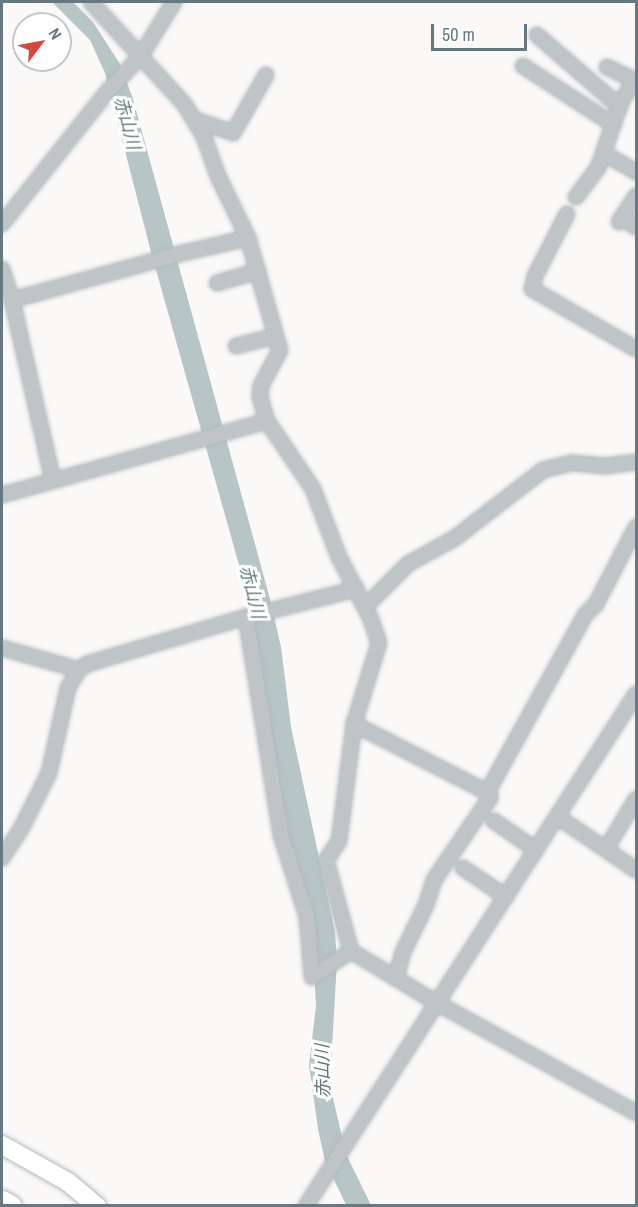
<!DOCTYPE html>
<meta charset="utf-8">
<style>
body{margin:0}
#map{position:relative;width:638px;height:1207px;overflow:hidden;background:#faf9f8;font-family:"Archivo Narrow","Noto Sans JP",sans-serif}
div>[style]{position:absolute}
.water>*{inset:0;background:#b7c5c6}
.roads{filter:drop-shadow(0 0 2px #b3b9bc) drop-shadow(0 0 2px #b3b9bc)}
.minor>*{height:14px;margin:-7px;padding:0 7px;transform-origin:7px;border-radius:7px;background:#bfc5c7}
.major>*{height:18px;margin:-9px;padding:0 9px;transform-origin:9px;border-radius:9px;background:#fff}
.highway>*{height:21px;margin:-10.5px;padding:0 10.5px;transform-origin:10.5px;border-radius:10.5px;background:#fff}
span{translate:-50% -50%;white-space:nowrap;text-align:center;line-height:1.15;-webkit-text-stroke:6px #fff;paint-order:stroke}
.water-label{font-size:18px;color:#627779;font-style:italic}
.frame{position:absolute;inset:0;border:3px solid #677980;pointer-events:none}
.north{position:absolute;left:12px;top:12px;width:60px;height:60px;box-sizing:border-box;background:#fff;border:2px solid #c2c9cc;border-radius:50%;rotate:58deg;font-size:16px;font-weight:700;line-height:24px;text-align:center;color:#677980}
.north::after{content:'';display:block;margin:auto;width:21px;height:27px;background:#d4493e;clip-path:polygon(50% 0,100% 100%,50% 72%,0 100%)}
.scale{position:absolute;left:431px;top:24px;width:96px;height:27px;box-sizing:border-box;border:3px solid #677980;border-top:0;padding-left:8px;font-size:18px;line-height:21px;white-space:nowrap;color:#677980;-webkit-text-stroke:4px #fff;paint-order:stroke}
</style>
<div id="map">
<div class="water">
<div style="clip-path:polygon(52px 2px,73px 2px,93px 22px,120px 64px,133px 99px,270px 599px,281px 647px,291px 727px,335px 932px,337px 962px,331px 1064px,332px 1094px,346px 1154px,371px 1205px,346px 1205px,325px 1161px,318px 1129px,309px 1065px,316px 1006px,312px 933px,291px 852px,268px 730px,250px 604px,151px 252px,105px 73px,90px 40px)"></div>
</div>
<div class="roads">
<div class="minor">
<div style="left:91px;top:2px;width:139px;rotate:47.6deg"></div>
<div style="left:185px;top:105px;width:37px;rotate:59deg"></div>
<div style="left:204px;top:137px;width:41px;rotate:70.3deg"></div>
<div style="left:218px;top:176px;width:69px;rotate:64.2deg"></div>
<div style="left:248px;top:238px;width:116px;rotate:74.1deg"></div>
<div style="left:280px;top:350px;width:40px;rotate:118deg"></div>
<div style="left:261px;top:385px;width:12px;rotate:95deg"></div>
<div style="left:260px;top:397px;width:25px;rotate:74deg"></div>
<div style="left:267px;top:421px;width:82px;rotate:55.9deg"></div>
<div style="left:313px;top:489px;width:73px;rotate:69.1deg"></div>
<div style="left:339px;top:557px;width:70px;rotate:62.7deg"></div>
<div style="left:371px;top:619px;width:25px;rotate:72deg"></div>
<div style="left:379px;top:643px;width:85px;rotate:107.2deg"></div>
<div style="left:354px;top:724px;width:118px;rotate:97.3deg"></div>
<div style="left:339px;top:841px;width:23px;rotate:124deg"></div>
<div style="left:326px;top:860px;width:94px;rotate:74.6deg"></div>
<div style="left:351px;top:951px;width:100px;rotate:31.2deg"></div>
<div style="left:437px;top:1003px;width:227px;rotate:28.9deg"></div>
<div style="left:537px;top:35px;width:110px;rotate:40.9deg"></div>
<div style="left:523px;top:66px;width:108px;rotate:33deg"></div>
<div style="left:607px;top:67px;width:32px;rotate:26deg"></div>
<div style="left:196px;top:120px;width:39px;rotate:19deg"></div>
<div style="left:233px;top:133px;width:67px;rotate:-60.4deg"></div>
<div style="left:605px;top:154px;width:36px;rotate:30deg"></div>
<div style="left:576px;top:197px;width:36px;rotate:-53deg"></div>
<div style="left:598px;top:168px;width:70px;rotate:-70.8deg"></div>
<div style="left:621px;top:102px;width:26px;rotate:-58deg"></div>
<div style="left:567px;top:214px;width:70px;rotate:117.3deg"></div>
<div style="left:535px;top:276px;width:13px;rotate:103deg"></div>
<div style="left:532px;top:289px;width:120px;rotate:30deg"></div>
<div style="left:622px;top:217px;width:17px;rotate:36deg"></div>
<div style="left:619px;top:222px;width:31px;rotate:-57deg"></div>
<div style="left:2px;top:224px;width:169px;rotate:-51.5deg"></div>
<div style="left:107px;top:92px;width:48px;rotate:-46.7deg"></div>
<div style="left:140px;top:57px;width:65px;rotate:-58.3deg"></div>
<div style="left:2px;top:269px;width:33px;rotate:72deg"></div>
<div style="left:12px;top:300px;width:185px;rotate:77.2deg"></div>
<div style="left:217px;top:283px;width:43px;rotate:-16.3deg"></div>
<div style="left:12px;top:300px;width:177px;rotate:-15.4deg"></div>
<div style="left:183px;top:253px;width:67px;rotate:-13deg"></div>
<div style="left:236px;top:346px;width:41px;rotate:-14deg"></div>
<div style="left:2px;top:495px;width:275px;rotate:-15.6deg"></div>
<div style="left:365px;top:607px;width:61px;rotate:-45deg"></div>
<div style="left:408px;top:564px;width:54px;rotate:-29deg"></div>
<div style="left:455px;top:538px;width:111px;rotate:-37.7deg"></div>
<div style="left:543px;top:470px;width:30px;rotate:-14deg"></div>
<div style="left:572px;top:463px;width:32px;rotate:5deg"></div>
<div style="left:604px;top:466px;width:32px;rotate:-7deg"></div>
<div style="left:246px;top:617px;width:221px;rotate:80.9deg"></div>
<div style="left:281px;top:835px;width:86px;rotate:72.4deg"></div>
<div style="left:307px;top:917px;width:60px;rotate:85.2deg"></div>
<div style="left:312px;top:977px;width:47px;rotate:-33.7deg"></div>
<div style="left:2px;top:648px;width:80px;rotate:15.9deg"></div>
<div style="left:354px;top:724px;width:152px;rotate:27.1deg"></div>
<div style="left:558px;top:817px;width:94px;rotate:34.2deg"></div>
<div style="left:494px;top:821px;width:51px;rotate:34.6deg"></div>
<div style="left:606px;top:849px;width:58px;rotate:-59deg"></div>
<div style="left:2px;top:858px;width:35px;rotate:-57deg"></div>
<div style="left:21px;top:829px;width:63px;rotate:-63.4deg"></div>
<div style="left:49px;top:773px;width:87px;rotate:-77.4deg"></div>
<div style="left:68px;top:688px;width:21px;rotate:-59deg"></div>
<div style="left:79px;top:670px;width:10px;rotate:-37deg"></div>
<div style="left:87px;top:664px;width:166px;rotate:-16.5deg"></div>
<div style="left:246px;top:617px;width:114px;rotate:-14.3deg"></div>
<div style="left:463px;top:868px;width:52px;rotate:34deg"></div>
<div style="left:396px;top:978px;width:27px;rotate:-75deg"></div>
<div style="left:403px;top:952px;width:52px;rotate:-63.9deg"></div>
<div style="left:426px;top:905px;width:26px;rotate:-72deg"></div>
<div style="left:434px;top:880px;width:99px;rotate:-55.7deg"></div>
<div style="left:490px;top:798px;width:9px;rotate:-96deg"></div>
<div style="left:489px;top:789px;width:199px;rotate:-61.1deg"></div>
<div style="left:585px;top:615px;width:16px;rotate:-45deg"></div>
<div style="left:596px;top:604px;width:87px;rotate:-62.5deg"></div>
<div style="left:306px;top:1206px;width:609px;rotate:-57.2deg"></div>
</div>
<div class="major">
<div style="left:2px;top:1145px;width:76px;rotate:29.3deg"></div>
<div style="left:68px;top:1182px;width:38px;rotate:40deg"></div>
</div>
<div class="highway">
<div style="left:2px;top:1201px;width:10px;rotate:29deg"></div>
</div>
</div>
<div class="water-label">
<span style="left:127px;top:123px;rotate:75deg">赤山川</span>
<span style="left:252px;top:592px;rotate:76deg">赤山川</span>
<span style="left:323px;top:1071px;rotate:-91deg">赤山川</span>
</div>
<div class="frame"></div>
<div class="north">N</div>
<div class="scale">50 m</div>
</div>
